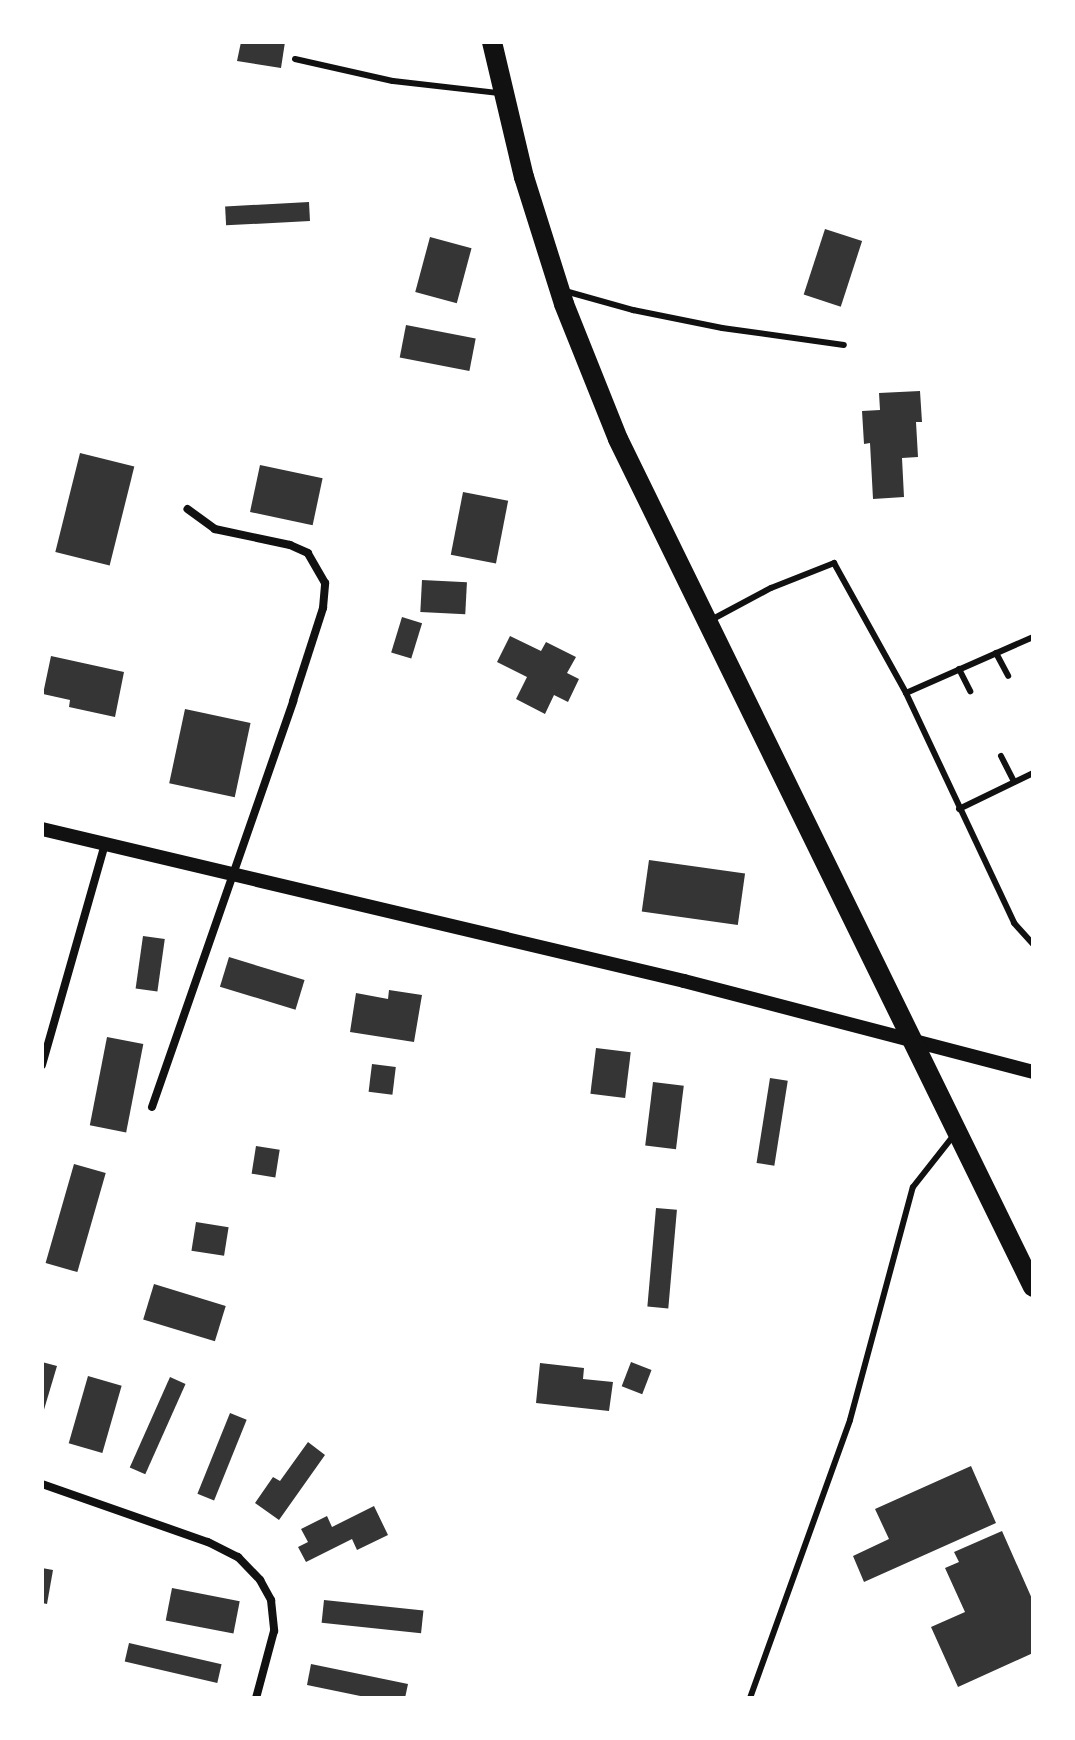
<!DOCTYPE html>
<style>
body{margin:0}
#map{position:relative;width:1075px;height:1740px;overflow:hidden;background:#fff;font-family:"Titillium Web",sans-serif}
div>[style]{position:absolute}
.building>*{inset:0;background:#353535;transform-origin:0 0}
.service>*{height:6px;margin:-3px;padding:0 3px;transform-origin:3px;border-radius:3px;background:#111}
.minor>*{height:8px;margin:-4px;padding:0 4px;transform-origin:4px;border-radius:4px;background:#111}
.tertiary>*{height:14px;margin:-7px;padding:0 7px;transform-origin:7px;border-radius:7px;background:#111}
.primary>*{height:20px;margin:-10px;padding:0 10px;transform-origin:10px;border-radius:10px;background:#111}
span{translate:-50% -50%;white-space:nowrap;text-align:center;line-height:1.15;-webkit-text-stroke:7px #fff;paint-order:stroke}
.frame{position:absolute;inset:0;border:44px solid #fff;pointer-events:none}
</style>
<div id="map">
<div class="building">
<div style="clip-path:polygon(241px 42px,285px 42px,281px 68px,237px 61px)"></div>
<div style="left:309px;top:202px;width:19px;height:84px;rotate:87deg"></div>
<div style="left:825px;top:229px;width:39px;height:69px;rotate:18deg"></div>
<div style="left:430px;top:237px;width:43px;height:57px;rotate:15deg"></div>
<div style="left:406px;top:325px;width:71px;height:33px;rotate:11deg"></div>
<div style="clip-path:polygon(920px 391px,922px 422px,916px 422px,918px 457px,902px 458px,904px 497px,873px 499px,870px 443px,864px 444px,862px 411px,880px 410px,879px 393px)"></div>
<div style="left:80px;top:453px;width:56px;height:102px;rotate:14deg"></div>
<div style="left:260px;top:465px;width:64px;height:48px;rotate:12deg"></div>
<div style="left:463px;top:492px;width:46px;height:64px;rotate:11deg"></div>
<div style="left:422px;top:580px;width:45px;height:32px;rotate:3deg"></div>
<div style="left:402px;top:617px;width:21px;height:37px;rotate:17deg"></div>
<div style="clip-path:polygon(510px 636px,541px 651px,546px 642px,576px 657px,567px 673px,579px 679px,568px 702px,554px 695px,545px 714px,516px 699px,527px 677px,497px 662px)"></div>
<div style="clip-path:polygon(51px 656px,124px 672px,115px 717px,69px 707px,70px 700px,43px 694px)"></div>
<div style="left:185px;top:709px;width:67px;height:76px;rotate:12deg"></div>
<div style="left:649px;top:860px;width:97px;height:52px;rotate:8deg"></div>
<div style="left:143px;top:936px;width:22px;height:53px;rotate:8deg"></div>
<div style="left:229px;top:957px;width:79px;height:31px;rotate:17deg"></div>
<div style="clip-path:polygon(389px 990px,422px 995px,414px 1042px,350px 1032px,356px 993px,388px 999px)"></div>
<div style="left:107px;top:1037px;width:37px;height:90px;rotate:11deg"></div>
<div style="left:596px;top:1048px;width:35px;height:46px;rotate:7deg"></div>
<div style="left:372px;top:1064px;width:24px;height:28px;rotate:7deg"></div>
<div style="left:770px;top:1078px;width:18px;height:86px;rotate:9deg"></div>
<div style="left:653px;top:1082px;width:31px;height:64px;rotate:7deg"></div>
<div style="left:256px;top:1146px;width:24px;height:28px;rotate:9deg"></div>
<div style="left:74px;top:1164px;width:33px;height:103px;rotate:16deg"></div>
<div style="left:656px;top:1208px;width:21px;height:99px;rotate:5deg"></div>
<div style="left:196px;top:1222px;width:33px;height:29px;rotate:9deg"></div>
<div style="left:154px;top:1284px;width:75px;height:37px;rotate:17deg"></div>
<div style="clip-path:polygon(42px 1362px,57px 1366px,43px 1413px,42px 1413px)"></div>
<div style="left:631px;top:1362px;width:22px;height:26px;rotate:21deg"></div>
<div style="clip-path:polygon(540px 1363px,584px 1368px,583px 1379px,613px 1382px,609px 1411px,536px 1403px)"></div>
<div style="left:88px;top:1376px;width:35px;height:70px;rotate:16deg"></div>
<div style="left:170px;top:1377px;width:17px;height:99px;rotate:24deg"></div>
<div style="left:230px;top:1413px;width:18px;height:87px;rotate:22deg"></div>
<div style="clip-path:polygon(308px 1442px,325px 1455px,279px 1520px,255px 1503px,273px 1477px,280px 1481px)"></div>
<div style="clip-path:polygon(971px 1466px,996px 1523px,864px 1582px,853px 1556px,889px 1539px,875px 1509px)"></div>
<div style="clip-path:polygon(374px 1506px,388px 1535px,357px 1550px,352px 1539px,306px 1562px,298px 1547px,308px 1542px,301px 1529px,327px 1516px,332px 1527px)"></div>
<div style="clip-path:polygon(1002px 1531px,1033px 1601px,1033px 1653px,958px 1687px,931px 1627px,965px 1612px,945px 1568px,959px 1562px,954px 1552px)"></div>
<div style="clip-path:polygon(42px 1568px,53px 1570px,47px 1604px,42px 1603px)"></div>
<div style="left:172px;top:1588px;width:69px;height:33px;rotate:11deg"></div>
<div style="left:324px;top:1600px;width:100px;height:23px;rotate:6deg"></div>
<div style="left:129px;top:1643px;width:95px;height:19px;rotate:13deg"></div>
<div style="clip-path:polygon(311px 1664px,408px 1684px,405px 1698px,370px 1698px,307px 1685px)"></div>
</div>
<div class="service">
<div style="left:295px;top:59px;width:100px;rotate:12.7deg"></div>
<div style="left:393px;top:81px;width:107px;rotate:6.5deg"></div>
<div style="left:565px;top:291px;width:71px;rotate:15.6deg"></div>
<div style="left:633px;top:310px;width:91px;rotate:11.4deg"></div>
<div style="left:722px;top:328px;width:123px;rotate:7.9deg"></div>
<div style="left:711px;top:620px;width:68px;rotate:-28.1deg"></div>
<div style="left:771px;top:588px;width:68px;rotate:-21.6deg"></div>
<div style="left:834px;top:563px;width:149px;rotate:61deg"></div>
<div style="left:906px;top:693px;width:254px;rotate:64.8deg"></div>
<div style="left:1014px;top:923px;width:28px;rotate:48deg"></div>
<div style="left:996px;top:653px;width:26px;rotate:62deg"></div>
<div style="left:959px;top:669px;width:25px;rotate:63deg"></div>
<div style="left:906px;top:693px;width:139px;rotate:-23.8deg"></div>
<div style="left:1001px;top:756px;width:29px;rotate:63deg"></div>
<div style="left:959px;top:809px;width:82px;rotate:-25.9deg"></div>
<div style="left:750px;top:1698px;width:295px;rotate:-70.2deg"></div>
<div style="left:850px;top:1420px;width:241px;rotate:-74.9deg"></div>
<div style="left:913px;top:1187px;width:66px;rotate:-51.7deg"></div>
</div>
<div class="minor">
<div style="left:42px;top:1065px;width:230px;rotate:-74.1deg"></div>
<div style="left:152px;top:1107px;width:430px;rotate:-70.8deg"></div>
<div style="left:293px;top:701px;width:98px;rotate:-72.1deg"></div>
<div style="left:323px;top:608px;width:25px;rotate:-85deg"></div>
<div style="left:325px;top:583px;width:34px;rotate:-120deg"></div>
<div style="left:308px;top:553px;width:20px;rotate:-156deg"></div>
<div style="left:290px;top:545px;width:77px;rotate:-168deg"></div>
<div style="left:215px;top:529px;width:34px;rotate:-144deg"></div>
<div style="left:42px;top:1484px;width:176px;rotate:19.3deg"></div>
<div style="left:208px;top:1542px;width:34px;rotate:27deg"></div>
<div style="left:238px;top:1557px;width:32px;rotate:46deg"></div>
<div style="left:260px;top:1580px;width:23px;rotate:61deg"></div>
<div style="left:271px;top:1600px;width:31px;rotate:84deg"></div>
<div style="left:274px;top:1631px;width:69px;rotate:105deg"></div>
</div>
<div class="tertiary">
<div style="left:42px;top:829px;width:660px;rotate:13.32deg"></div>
<div style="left:684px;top:981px;width:361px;rotate:14.6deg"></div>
</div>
<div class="primary">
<div style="left:492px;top:42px;width:139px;rotate:76.7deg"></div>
<div style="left:524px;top:177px;width:133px;rotate:72.5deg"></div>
<div style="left:564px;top:304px;width:145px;rotate:68.2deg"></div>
<div style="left:618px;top:439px;width:944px;rotate:63.92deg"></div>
</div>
<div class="frame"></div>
</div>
